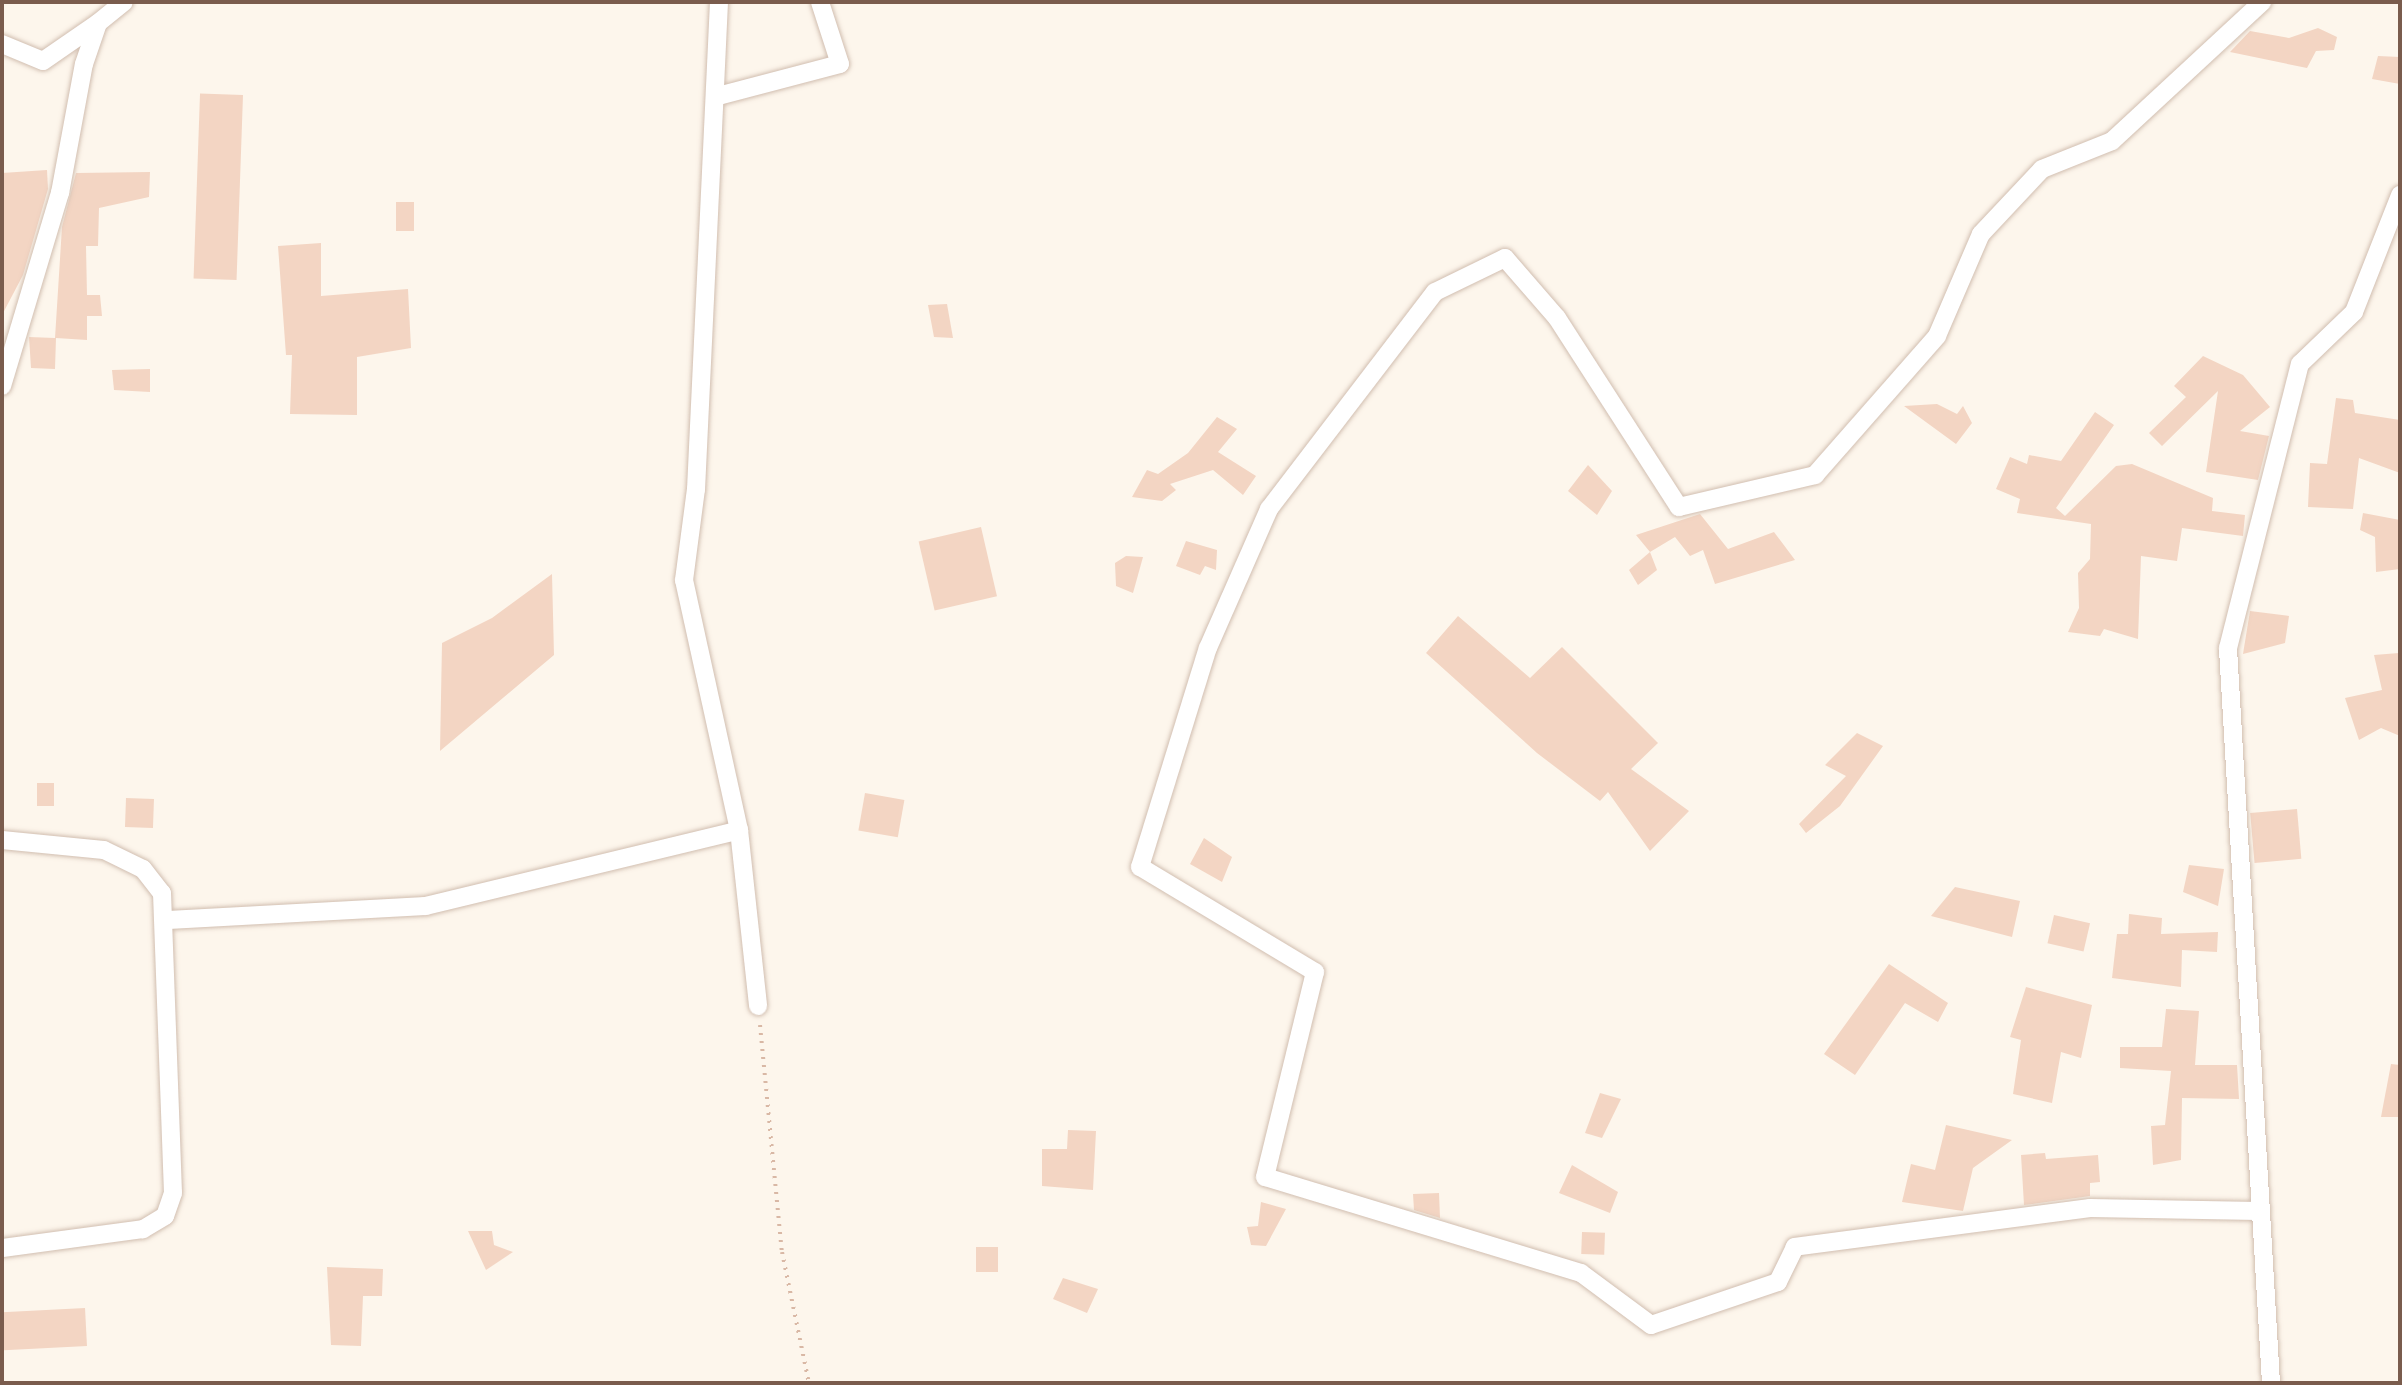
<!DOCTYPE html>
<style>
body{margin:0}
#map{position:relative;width:2402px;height:1385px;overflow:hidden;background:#fdf6ec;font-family:Arial,sans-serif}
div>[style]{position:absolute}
.building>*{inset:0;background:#f3d5c3;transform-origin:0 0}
.path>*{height:4px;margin-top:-2px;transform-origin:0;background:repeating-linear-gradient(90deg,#d9b8a5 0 2px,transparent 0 8px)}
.roads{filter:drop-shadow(0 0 2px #d1beb0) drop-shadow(0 0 2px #d1beb0)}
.minor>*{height:18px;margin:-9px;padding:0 9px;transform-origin:9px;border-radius:9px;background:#fff}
span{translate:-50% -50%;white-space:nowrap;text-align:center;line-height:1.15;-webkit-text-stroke:7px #fffaf3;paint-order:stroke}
.frame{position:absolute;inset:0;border:4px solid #7a5c4d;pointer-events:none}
</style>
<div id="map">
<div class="building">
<div style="clip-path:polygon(2318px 28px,2337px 37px,2334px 50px,2316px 51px,2307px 68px,2230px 52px,2250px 31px,2289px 38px)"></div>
<div style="clip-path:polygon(2378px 56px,2400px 57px,2400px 84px,2372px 79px)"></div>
<div style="left:243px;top:95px;width:185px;height:43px;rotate:92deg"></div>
<div style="clip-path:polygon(47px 170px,48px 189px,23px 275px,2px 315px,2px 173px)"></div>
<div style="clip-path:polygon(150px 172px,149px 197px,99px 208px,98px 246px,86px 246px,87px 295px,100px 295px,102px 316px,87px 316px,87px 340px,56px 338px,55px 369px,31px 368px,29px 337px,55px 338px,62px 227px,76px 173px)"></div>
<div style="left:396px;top:202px;width:18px;height:29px"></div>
<div style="clip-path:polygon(321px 243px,321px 296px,408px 289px,411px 348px,357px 357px,357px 415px,290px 414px,292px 355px,286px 355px,278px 246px)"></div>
<div style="clip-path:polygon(947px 304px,953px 338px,934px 337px,928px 305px)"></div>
<div style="clip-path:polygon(2203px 356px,2243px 375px,2270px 407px,2240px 431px,2269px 436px,2258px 480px,2206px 472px,2218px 391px,2162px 446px,2149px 433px,2186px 397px,2174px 386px)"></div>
<div style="clip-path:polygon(150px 369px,150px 392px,114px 390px,112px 370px)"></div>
<div style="clip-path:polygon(2336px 398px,2353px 400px,2355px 413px,2400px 420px,2400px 473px,2359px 458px,2353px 509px,2308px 507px,2310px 463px,2327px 464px)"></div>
<div style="clip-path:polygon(1937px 404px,1957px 414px,1963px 406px,1972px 423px,1956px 444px,1904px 406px)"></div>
<div style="clip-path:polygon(2095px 412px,2114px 425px,2056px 508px,2065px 516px,2116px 466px,2132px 464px,2213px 498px,2212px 511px,2245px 515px,2243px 536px,2182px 528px,2177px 561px,2141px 556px,2138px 639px,2104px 629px,2100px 636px,2068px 632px,2079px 608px,2078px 573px,2090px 559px,2091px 524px,2017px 513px,2020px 499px,1996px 489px,2010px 457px,2027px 464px,2029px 455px,2061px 461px)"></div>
<div style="clip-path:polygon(1217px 417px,1237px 429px,1218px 452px,1256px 476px,1243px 495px,1213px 470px,1170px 484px,1176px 490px,1162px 501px,1132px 497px,1147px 470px,1158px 474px,1188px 453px)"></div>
<div style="clip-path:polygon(1588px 465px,1612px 491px,1597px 515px,1568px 491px)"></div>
<div style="clip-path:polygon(2363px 513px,2400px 520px,2400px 569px,2376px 572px,2375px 537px,2360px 530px)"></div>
<div style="clip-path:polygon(1700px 514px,1728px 549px,1774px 532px,1795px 560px,1715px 584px,1703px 550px,1690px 556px,1675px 537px,1650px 552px,1636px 535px)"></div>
<div style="left:981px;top:527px;width:71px;height:64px;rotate:77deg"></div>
<div style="clip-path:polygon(1186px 541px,1217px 550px,1216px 570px,1205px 566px,1200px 575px,1176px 566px)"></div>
<div style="clip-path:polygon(1650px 552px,1657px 570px,1638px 585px,1629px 570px)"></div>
<div style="clip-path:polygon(1126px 556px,1143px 557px,1133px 593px,1116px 586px,1115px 563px)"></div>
<div style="clip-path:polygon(552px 574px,554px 655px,440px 751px,442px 643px,492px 618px)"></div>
<div style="clip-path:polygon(2250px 611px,2289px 616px,2285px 643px,2243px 654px)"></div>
<div style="clip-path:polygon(1458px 616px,1530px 678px,1562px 647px,1658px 743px,1631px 769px,1689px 811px,1650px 851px,1608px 792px,1600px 801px,1537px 753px,1426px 653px)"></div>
<div style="clip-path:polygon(2399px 653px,2400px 736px,2381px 728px,2359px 740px,2345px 698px,2382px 690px,2374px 655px)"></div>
<div style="clip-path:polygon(1857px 733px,1883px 746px,1840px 806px,1806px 833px,1799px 824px,1846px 776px,1825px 765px)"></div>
<div style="left:37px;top:783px;width:17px;height:23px"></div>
<div style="left:865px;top:793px;width:40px;height:38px;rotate:10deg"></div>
<div style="left:126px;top:798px;width:28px;height:29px;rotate:2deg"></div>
<div style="left:2297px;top:809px;width:50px;height:47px;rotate:85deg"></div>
<div style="clip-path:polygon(1204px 838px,1232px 857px,1222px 882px,1190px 864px)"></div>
<div style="clip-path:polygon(2189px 865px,2224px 869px,2218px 906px,2183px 892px)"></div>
<div style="clip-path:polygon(1955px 887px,2020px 901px,2012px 937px,1931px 916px)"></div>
<div style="clip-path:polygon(2129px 914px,2162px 918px,2161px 934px,2218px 932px,2217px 952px,2182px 950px,2181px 987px,2112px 978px,2117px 934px,2128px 934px)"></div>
<div style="left:2054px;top:915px;width:37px;height:29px;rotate:13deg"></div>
<div style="clip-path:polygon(1889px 964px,1948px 1003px,1938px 1022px,1905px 1003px,1855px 1075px,1824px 1054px)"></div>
<div style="clip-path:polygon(2026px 987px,2092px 1005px,2081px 1058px,2061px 1052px,2052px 1103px,2013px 1094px,2021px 1040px,2010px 1037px)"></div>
<div style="clip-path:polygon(2166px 1009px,2199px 1011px,2195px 1065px,2237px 1065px,2239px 1099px,2182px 1098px,2181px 1160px,2153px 1165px,2151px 1126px,2165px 1125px,2171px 1071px,2120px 1068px,2120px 1047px,2162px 1047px)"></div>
<div style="clip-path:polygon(2391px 1064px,2400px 1065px,2400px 1117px,2381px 1117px)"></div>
<div style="clip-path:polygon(1600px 1093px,1621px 1099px,1602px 1138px,1585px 1133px)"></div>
<div style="clip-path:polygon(1946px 1125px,2012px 1140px,1973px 1168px,1963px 1211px,1902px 1202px,1911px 1164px,1935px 1170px)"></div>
<div style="clip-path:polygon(1068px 1130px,1096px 1131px,1093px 1190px,1042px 1186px,1042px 1149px,1067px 1149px)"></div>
<div style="clip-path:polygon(2045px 1153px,2046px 1159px,2098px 1155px,2100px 1182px,2090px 1183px,2090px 1196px,2024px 1205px,2021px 1155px)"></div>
<div style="clip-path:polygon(1572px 1165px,1618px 1192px,1610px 1213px,1559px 1193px)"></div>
<div style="clip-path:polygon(1439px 1193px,1440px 1218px,1414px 1210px,1413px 1194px)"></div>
<div style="clip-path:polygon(1261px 1202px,1286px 1209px,1266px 1246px,1251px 1245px,1247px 1227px,1258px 1226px)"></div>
<div style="clip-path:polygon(468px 1231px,492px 1231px,494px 1245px,513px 1252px,486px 1270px)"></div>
<div style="left:1582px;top:1232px;width:23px;height:22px;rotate:2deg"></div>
<div style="left:976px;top:1247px;width:22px;height:25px"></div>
<div style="clip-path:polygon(327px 1267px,383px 1269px,382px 1296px,363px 1296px,361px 1346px,331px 1345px)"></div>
<div style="clip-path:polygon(1063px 1278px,1098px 1289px,1087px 1313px,1053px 1299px)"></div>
<div style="left:85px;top:1308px;width:38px;height:83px;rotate:87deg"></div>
</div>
<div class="path">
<div style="left:760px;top:1025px;width:228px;rotate:84.5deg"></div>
<div style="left:782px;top:1252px;width:134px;rotate:78.4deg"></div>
</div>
<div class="roads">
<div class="minor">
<div style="left:719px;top:2px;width:488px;rotate:92.7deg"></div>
<div style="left:696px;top:489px;width:92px;rotate:97.5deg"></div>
<div style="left:684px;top:580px;width:256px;rotate:77.6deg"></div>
<div style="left:739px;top:830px;width:177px;rotate:83.8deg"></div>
<div style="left:2px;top:44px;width:44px;rotate:22.5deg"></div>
<div style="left:43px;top:61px;width:67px;rotate:-34.6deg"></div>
<div style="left:718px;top:96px;width:126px;rotate:-14.7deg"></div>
<div style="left:840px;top:64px;width:65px;rotate:-107.9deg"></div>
<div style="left:2px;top:386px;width:202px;rotate:-73.3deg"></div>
<div style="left:60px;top:193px;width:131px;rotate:-79.5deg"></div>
<div style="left:84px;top:64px;width:43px;rotate:-71.1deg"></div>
<div style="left:98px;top:23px;width:33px;rotate:-39deg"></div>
<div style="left:2px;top:840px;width:102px;rotate:5.6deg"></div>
<div style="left:104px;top:850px;width:43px;rotate:26deg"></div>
<div style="left:143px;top:869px;width:31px;rotate:52deg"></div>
<div style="left:162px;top:893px;width:300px;rotate:87.9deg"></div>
<div style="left:173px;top:1193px;width:24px;rotate:109deg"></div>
<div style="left:165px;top:1216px;width:26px;rotate:149deg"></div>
<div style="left:143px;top:1229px;width:142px;rotate:172.3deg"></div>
<div style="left:168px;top:920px;width:258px;rotate:-3.1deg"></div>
<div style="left:426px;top:906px;width:322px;rotate:-13.6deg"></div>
<div style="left:2258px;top:1211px;width:168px;rotate:-179deg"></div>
<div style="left:2090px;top:1208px;width:298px;rotate:172.5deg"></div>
<div style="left:1795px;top:1247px;width:39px;rotate:116deg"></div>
<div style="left:1778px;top:1282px;width:134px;rotate:161.3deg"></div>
<div style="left:1651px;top:1325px;width:87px;rotate:-143.4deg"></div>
<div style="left:1581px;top:1273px;width:330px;rotate:-163.1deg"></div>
<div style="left:1265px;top:1177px;width:211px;rotate:-76.3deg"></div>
<div style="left:1315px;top:972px;width:204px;rotate:-149deg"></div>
<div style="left:1140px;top:867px;width:229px;rotate:-72.8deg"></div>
<div style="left:1208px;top:648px;width:152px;rotate:-66.3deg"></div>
<div style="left:1269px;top:509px;width:273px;rotate:-52.6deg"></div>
<div style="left:1435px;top:292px;width:78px;rotate:-25.9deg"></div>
<div style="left:1505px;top:258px;width:79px;rotate:49.1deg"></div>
<div style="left:1557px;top:318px;width:225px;rotate:57.2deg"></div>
<div style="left:1679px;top:507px;width:140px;rotate:-13.2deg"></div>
<div style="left:1815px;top:475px;width:185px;rotate:-48.7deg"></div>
<div style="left:1937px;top:336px;width:111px;rotate:-66.7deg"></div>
<div style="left:1981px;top:234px;width:89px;rotate:-46.8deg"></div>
<div style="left:2042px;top:169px;width:75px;rotate:-21.8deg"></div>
<div style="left:2112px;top:141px;width:205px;rotate:-42.8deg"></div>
<div style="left:2271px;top:1383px;width:736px;rotate:-93.35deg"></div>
<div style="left:2228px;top:648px;width:293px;rotate:-75.8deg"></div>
<div style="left:2300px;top:364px;width:75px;rotate:-43.9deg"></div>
<div style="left:2354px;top:312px;width:126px;rotate:-68.5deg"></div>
</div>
</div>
<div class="frame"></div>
</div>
